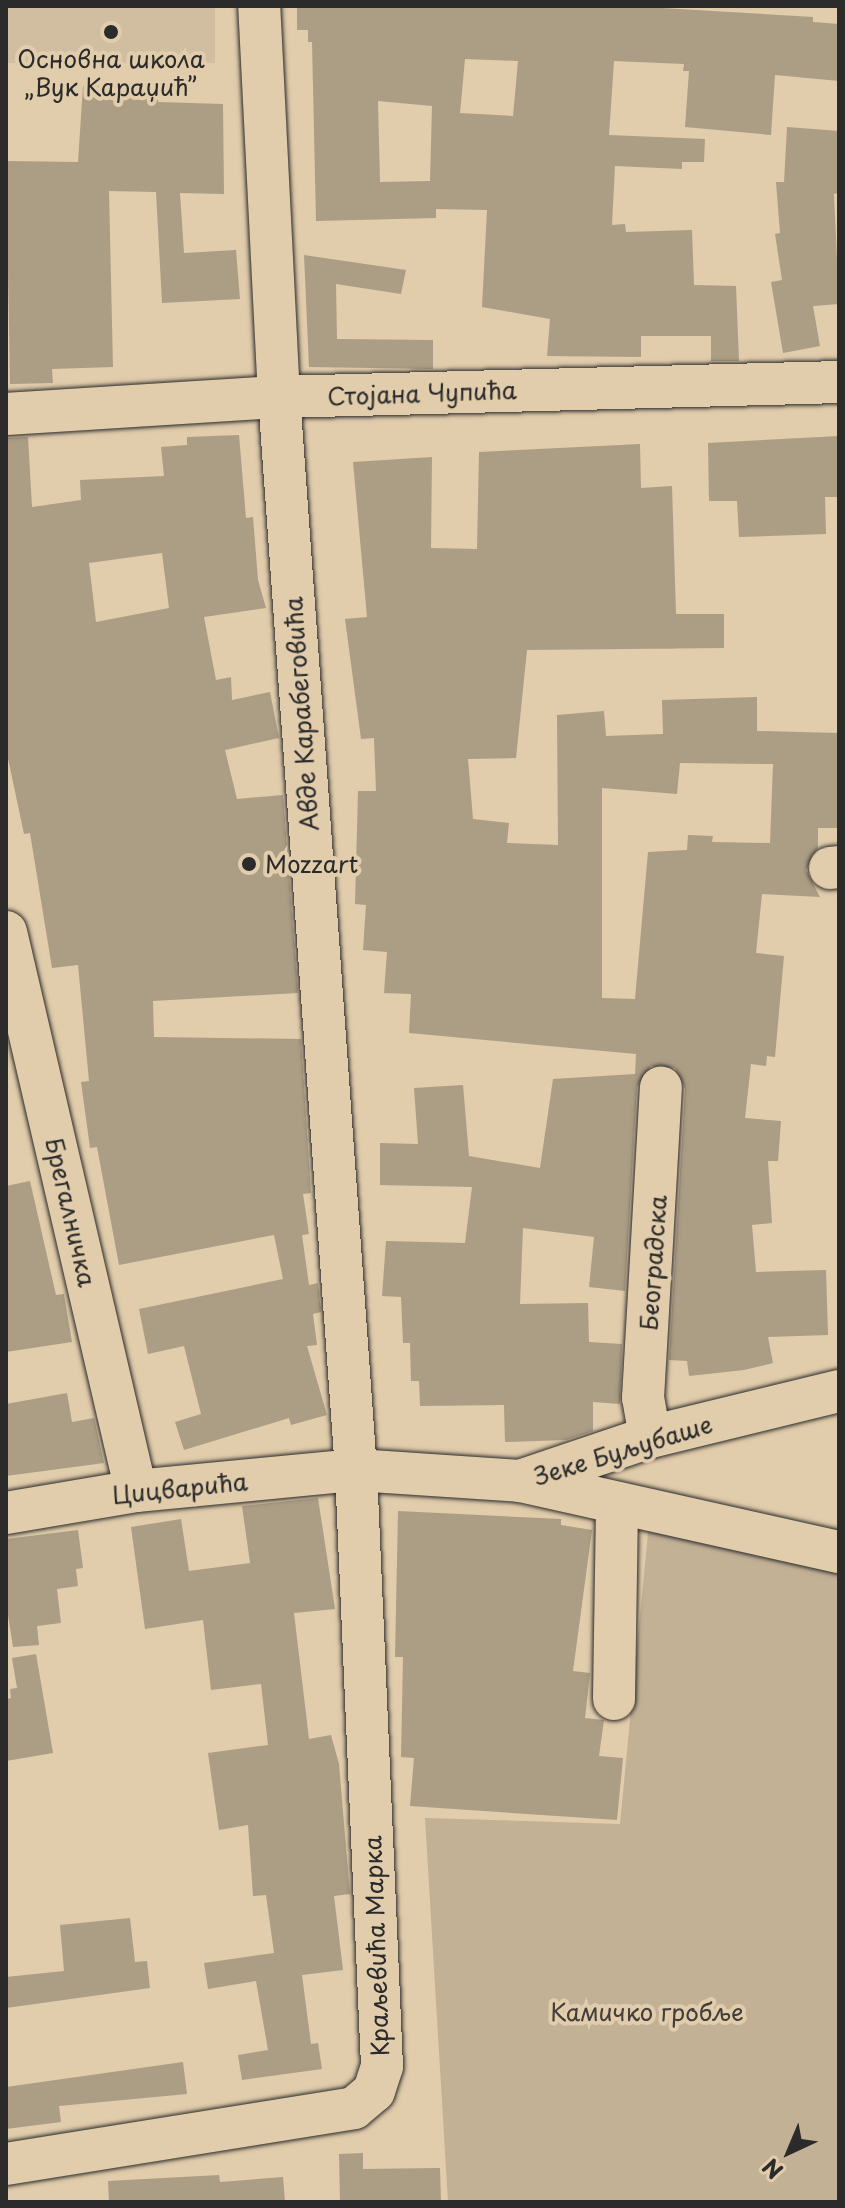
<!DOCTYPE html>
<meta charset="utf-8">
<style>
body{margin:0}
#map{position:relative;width:845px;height:2208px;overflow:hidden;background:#e1ccab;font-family:"Playpen Sans",sans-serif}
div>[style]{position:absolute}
.built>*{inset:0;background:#d1bea0;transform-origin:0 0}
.green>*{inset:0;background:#c3b196}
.building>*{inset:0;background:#ac9d85}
.roads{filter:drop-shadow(0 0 2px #2b2b2b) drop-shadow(0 0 2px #2b2b2b)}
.minor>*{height:42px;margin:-21px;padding:0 21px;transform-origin:21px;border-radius:21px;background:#e1ccab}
.dots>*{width:22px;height:22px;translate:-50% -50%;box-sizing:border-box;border:4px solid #e1ccab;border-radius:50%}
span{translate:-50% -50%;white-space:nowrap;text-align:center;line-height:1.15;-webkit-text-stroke:8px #e1ccab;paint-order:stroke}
.poi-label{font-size:24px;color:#2b2b2b}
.left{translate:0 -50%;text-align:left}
.street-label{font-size:24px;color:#2b2b2b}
.park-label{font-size:24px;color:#423f3b}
.frame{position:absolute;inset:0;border:8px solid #2b2b2b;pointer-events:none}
.north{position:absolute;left:749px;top:2112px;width:80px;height:80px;-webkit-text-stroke:6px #e1ccab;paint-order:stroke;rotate:224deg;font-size:22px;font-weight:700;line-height:32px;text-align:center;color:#2b2b2b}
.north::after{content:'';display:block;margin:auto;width:28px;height:36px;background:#2b2b2b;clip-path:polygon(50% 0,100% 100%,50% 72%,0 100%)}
</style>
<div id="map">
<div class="built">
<div style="left:6px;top:6px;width:209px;height:57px"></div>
</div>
<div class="green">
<div style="clip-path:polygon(651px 1502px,839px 1555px,839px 2202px,448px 2202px,425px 1818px,620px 1824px)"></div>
</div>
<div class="building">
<div style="clip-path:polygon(evenodd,297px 6px,662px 8px,813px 17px,813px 22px,839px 24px,839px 81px,775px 75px,771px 135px,685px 127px,689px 71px,683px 71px,684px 64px,614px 61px,609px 135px,705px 139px,704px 162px,682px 162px,682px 169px,615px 166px,612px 225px,625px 224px,626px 232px,692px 230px,694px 285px,736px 286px,739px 361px,711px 361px,711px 336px,641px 336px,641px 357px,547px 356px,550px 319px,482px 307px,487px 210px,436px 209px,436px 218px,316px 221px,312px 42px,308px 42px,308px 30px,297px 30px,297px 6px,465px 59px,518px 61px,513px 116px,460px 113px,465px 59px,297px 6px,378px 101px,432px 106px,430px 181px,380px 182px,378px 101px)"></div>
<div style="clip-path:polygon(83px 86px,158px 86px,158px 102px,223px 104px,224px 194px,180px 193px,184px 253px,236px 250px,240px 299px,162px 303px,156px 192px,109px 191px,113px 367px,52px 369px,53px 383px,10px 384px,6px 161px,78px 162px)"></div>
<div style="clip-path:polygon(787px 127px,839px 131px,839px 193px,834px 194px,839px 304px,813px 306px,820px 346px,783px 353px,771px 282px,782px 280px,775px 234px,780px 233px,776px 182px,784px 182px)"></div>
<div style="clip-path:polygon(304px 255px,406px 270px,401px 294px,336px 284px,337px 339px,433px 340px,433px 369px,309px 367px)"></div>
<div style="clip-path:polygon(evenodd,239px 435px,246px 518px,253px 517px,258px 580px,266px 608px,204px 617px,216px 680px,231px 677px,232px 700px,270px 692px,279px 738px,225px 750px,237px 799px,283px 795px,298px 993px,153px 1001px,154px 1037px,301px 1039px,311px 1193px,303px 1194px,309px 1234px,302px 1235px,309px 1285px,318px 1283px,321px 1312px,313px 1314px,317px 1345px,307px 1346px,327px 1415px,291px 1425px,289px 1418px,184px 1450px,175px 1422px,201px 1414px,184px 1346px,148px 1354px,139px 1309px,283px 1279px,274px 1235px,119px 1265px,97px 1147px,90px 1148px,81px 1082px,89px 1081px,78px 965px,52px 968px,30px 833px,24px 834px,6px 749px,6px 438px,28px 437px,32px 507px,81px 500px,80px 480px,164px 476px,161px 447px,187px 445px,187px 437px,239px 435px,162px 553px,169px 608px,96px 622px,89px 563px,162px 553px)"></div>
<div style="clip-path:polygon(839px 436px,839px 497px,825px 497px,826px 534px,739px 537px,737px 501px,709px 501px,708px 443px)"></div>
<div style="clip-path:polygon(evenodd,640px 444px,641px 488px,672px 486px,676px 614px,724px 614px,724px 648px,527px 650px,516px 758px,468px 759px,473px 819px,509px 823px,507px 843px,558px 845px,557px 715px,604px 711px,606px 736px,663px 734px,662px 700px,757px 697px,757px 731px,839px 733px,839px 828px,818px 828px,818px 848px,806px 870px,820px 897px,762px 894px,756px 953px,784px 956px,775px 1057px,767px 1056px,766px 1066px,751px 1064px,745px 1118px,781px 1121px,778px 1161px,768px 1161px,772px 1223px,752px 1225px,756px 1272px,826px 1270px,828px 1335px,768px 1337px,773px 1363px,744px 1370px,689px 1376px,687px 1361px,669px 1360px,685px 1089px,675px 1068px,651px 1066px,637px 1087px,625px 1291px,589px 1287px,594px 1237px,523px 1228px,520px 1304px,588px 1303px,589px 1342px,622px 1344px,620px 1404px,593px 1402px,593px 1431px,566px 1440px,505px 1442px,504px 1405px,420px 1406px,419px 1381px,411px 1381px,410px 1343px,403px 1343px,401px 1297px,382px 1296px,386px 1241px,465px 1243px,472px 1187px,380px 1185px,380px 1143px,418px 1144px,414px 1088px,463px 1085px,469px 1156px,540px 1168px,553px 1079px,635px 1074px,636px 1054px,409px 1033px,411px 994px,384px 993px,387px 952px,363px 950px,366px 905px,355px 904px,358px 791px,376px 791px,374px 738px,361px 739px,345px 619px,367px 617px,353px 462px,432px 457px,431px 548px,477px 549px,479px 452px,640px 444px,680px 763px,773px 764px,770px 843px,712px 842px,713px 836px,688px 835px,687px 850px,648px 852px,635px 999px,602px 998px,602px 788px,677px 794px,680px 763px)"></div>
<div style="clip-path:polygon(30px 1181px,56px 1295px,64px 1294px,72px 1342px,6px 1352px,6px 1186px)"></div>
<div style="clip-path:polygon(67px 1393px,72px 1422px,94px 1418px,104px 1463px,6px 1476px,6px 1404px)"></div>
<div style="clip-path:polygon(318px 1498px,335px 1609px,294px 1613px,309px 1739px,331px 1735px,339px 1764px,350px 1894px,334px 1896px,343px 1970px,302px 1975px,311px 2044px,318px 2043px,322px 2069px,242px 2080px,238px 2055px,268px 2050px,256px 1981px,208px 1989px,204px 1963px,274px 1953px,266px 1895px,253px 1896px,248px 1825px,219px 1830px,208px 1753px,268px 1745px,261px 1684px,211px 1690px,203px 1620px,145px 1629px,131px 1527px,181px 1519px,189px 1571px,250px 1563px,242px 1506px)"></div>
<div style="clip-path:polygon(398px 1511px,561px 1519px,561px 1525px,592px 1530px,573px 1671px,590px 1673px,585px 1718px,604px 1720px,599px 1756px,623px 1758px,617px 1820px,410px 1806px,414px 1758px,401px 1757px,403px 1657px,395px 1657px)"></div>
<div style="clip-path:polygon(78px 1530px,83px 1568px,76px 1569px,78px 1586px,57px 1589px,61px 1623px,37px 1626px,39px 1645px,13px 1647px,6px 1602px,6px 1539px)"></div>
<div style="clip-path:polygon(36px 1654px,53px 1753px,6px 1761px,6px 1699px,11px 1698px,10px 1689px,17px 1688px,12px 1658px)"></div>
<div style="clip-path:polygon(130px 1918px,135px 1962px,147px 1961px,150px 1988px,6px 2008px,6px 1977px,64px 1971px,60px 1925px)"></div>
<div style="clip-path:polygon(183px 2062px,187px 2094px,59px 2106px,61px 2122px,6px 2129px,6px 2087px)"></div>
<div style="clip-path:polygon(363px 2153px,363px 2169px,440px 2168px,441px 2202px,340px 2202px,339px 2154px)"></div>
<div style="clip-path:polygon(219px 2175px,220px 2182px,283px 2177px,285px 2202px,109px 2202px,108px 2181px)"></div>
</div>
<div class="roads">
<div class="minor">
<div style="left:6px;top:414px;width:274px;rotate:-3.6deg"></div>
<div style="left:279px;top:397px;width:560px;rotate:-1.53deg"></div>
<div style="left:830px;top:868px;width:9px;rotate:-6deg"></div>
<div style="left:6px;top:932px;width:574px;rotate:76.91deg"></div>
<div style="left:650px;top:1437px;width:40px;rotate:-100deg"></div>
<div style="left:643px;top:1398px;width:311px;rotate:-86.7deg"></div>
<div style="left:521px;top:1481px;width:326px;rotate:12.6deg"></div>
<div style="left:6px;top:1513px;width:132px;rotate:-9.6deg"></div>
<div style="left:136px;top:1491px;width:221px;rotate:-5.5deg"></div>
<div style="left:356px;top:1470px;width:164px;rotate:3.8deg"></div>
<div style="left:520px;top:1481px;width:137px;rotate:-18.7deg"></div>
<div style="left:650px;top:1437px;width:195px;rotate:-13.7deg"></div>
<div style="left:614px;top:1699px;width:196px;rotate:-89.1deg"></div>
<div style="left:6px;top:2164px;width:352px;rotate:-9.1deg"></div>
<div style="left:354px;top:2108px;width:26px;rotate:-40deg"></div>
<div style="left:374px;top:2091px;width:26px;rotate:-72deg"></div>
<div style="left:382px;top:2066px;width:597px;rotate:-92.5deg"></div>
<div style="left:356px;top:1470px;width:1076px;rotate:-94.1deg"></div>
<div style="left:279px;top:397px;width:392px;rotate:-92.9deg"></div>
</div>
</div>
<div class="dots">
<div style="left:111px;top:32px;background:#2b2b2b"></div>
<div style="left:249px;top:864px;background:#2b2b2b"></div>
</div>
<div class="poi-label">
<span style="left:111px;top:73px">Основна школа<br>„Вук Караџић”</span>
<span class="left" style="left:265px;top:864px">Mozzart</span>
</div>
<div class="street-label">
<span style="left:422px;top:393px;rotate:-2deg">Стојана Чупића</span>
<span style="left:301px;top:714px;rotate:-94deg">Авде Карабеговића</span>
<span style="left:71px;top:1212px;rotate:77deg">Брегалничка</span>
<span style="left:653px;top:1263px;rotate:-86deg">Београдска</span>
<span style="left:623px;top:1450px;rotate:-17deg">Зеке Буљубаше</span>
<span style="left:180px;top:1488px;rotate:-6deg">Цицварића</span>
<span style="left:376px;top:1946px;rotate:-92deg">Краљевића Марка</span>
</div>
<div class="park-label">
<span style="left:647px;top:2012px">Камичко гробље</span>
</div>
<div class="frame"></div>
<div class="north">N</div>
</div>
